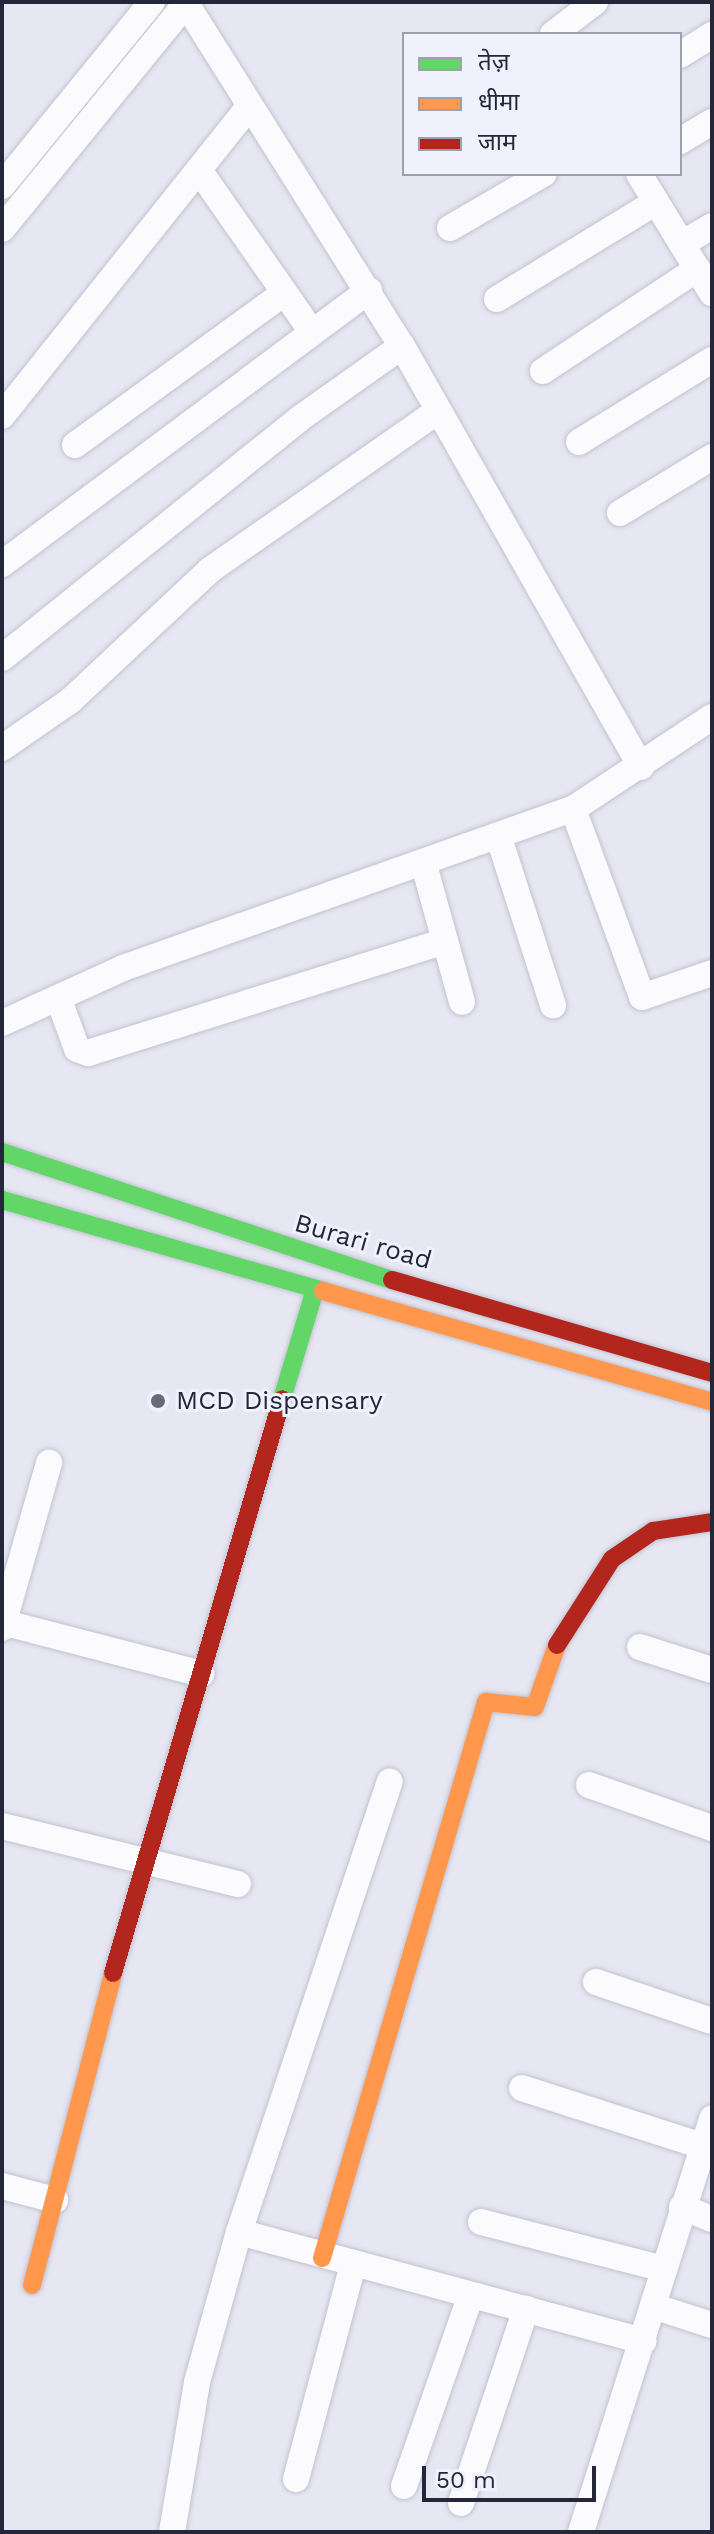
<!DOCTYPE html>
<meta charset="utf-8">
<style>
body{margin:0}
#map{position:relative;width:714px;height:2534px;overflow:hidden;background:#e6e7f2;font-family:"Work Sans","Noto Sans Devanagari",sans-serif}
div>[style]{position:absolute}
.roads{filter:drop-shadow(0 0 2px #c2c3d2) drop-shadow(0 0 2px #c2c3d2)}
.street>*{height:26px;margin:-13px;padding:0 13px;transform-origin:13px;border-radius:13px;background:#fbfbfd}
.fast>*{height:18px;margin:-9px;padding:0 9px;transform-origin:9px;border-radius:9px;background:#63d668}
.slow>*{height:18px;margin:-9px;padding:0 9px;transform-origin:9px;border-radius:9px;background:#ff974d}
.jam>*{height:18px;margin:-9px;padding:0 9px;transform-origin:9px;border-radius:9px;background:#b3261e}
.dots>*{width:22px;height:22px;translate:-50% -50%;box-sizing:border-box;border:4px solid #eff1fc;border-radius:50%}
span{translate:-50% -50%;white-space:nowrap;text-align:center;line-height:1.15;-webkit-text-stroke:6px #eff1fc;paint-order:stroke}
.street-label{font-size:26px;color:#24263a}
.poi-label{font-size:26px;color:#24263a}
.left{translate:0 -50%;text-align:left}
.frame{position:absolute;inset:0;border:4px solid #24263a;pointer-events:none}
.legend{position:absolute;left:402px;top:32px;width:280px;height:144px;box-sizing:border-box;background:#eff1fc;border:2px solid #9ea0ae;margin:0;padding:10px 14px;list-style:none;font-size:24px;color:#24263a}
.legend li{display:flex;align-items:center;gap:16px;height:40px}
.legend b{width:40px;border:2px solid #9ea0ae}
.scale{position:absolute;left:422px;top:2466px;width:174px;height:36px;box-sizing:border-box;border:4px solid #24263a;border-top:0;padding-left:10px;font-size:24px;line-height:28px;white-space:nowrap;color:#24263a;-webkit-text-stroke:6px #eff1fc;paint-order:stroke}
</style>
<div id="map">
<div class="roads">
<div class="street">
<div style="left:185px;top:2px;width:407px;rotate:57.8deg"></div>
<div style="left:402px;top:346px;width:484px;rotate:60.4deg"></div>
<div style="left:553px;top:34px;width:53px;rotate:-37.3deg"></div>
<div style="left:680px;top:55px;width:38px;rotate:-32deg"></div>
<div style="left:680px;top:141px;width:37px;rotate:-31deg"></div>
<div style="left:199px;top:170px;width:198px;rotate:55.1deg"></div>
<div style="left:639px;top:174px;width:140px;rotate:58.5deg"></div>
<div style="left:2px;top:186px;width:237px;rotate:-50.8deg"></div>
<div style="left:450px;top:228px;width:108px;rotate:-30.1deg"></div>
<div style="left:2px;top:229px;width:293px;rotate:-50.8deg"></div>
<div style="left:682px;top:244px;width:35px;rotate:-31deg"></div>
<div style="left:497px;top:299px;width:186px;rotate:-31.4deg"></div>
<div style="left:543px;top:371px;width:185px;rotate:-33.5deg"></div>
<div style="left:2px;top:416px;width:396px;rotate:-51.4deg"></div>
<div style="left:579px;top:442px;width:156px;rotate:-31.7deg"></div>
<div style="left:75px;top:445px;width:258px;rotate:-36deg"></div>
<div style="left:620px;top:513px;width:108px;rotate:-31.3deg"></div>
<div style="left:2px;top:564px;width:458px;rotate:-36.7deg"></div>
<div style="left:2px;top:658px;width:381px;rotate:-38.8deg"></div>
<div style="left:299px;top:419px;width:126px;rotate:-35.3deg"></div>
<div style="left:2px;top:748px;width:83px;rotate:-34.7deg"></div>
<div style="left:70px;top:701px;width:192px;rotate:-43.1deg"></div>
<div style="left:210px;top:570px;width:278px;rotate:-34.9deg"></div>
<div style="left:573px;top:809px;width:200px;rotate:69.8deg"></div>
<div style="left:642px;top:997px;width:74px;rotate:-18.9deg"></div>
<div style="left:499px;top:838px;width:176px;rotate:72.1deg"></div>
<div style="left:424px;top:865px;width:142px;rotate:74.5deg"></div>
<div style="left:59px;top:1000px;width:52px;rotate:69.8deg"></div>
<div style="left:77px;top:1049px;width:12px;rotate:20deg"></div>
<div style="left:88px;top:1053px;width:374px;rotate:-17.4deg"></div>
<div style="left:2px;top:1023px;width:133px;rotate:-24.4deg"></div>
<div style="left:123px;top:968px;width:477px;rotate:-19.5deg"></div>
<div style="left:573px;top:809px;width:167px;rotate:-33.5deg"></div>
<div style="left:2px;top:1622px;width:206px;rotate:14.6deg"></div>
<div style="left:2px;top:1628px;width:172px;rotate:-74.1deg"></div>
<div style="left:640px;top:1647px;width:76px;rotate:17.7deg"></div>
<div style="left:589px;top:1785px;width:130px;rotate:19.3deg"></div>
<div style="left:2px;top:1826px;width:243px;rotate:13.8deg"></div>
<div style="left:596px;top:1982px;width:122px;rotate:18.6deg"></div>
<div style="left:522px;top:2088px;width:190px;rotate:17.8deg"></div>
<div style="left:2px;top:2186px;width:55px;rotate:14.8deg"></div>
<div style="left:682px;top:2207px;width:32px;rotate:22deg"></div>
<div style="left:481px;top:2222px;width:185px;rotate:14.4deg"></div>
<div style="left:239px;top:2232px;width:419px;rotate:15.1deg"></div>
<div style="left:653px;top:2306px;width:62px;rotate:17.9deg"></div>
<div style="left:296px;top:2479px;width:221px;rotate:-75.1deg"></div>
<div style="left:404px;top:2486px;width:202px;rotate:-70.7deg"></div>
<div style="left:461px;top:2503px;width:205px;rotate:-71.5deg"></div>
<div style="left:172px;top:2532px;width:152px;rotate:-80.5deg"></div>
<div style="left:197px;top:2382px;width:156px;rotate:-74.4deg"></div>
<div style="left:239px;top:2232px;width:475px;rotate:-71.5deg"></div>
<div style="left:581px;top:2532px;width:434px;rotate:-72.4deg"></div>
</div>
<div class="fast">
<div style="left:2px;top:1152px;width:410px;rotate:18.2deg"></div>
<div style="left:2px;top:1200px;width:334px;rotate:15.8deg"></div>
<div style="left:282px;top:1399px;width:114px;rotate:-73.2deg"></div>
</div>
<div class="slow">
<div style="left:323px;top:1291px;width:405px;rotate:15.9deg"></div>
<div style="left:322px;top:2258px;width:580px;rotate:-73.57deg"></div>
<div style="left:486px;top:1702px;width:49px;rotate:5.8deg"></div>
<div style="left:535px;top:1707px;width:66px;rotate:-70.5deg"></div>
<div style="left:32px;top:2285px;width:322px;rotate:-75.4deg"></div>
</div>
<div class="jam">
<div style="left:392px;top:1280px;width:333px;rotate:16.2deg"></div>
<div style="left:557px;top:1645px;width:102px;rotate:-57.4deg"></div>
<div style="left:612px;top:1559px;width:50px;rotate:-34.3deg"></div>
<div style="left:653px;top:1531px;width:60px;rotate:-8.7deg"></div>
<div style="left:113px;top:1973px;width:598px;rotate:-73.59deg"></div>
</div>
</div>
<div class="dots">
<div style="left:158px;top:1401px;background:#686a7a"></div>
</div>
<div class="street-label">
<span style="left:363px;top:1242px;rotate:16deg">Burari road</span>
</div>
<div class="poi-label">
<span class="left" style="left:176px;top:1401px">MCD Dispensary</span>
</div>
<div class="frame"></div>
<ul class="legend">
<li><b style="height:10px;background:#63d668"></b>तेज़</li>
<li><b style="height:10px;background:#ff974d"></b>धीमा</li>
<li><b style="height:10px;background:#b3261e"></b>जाम</li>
</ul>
<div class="scale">50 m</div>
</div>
